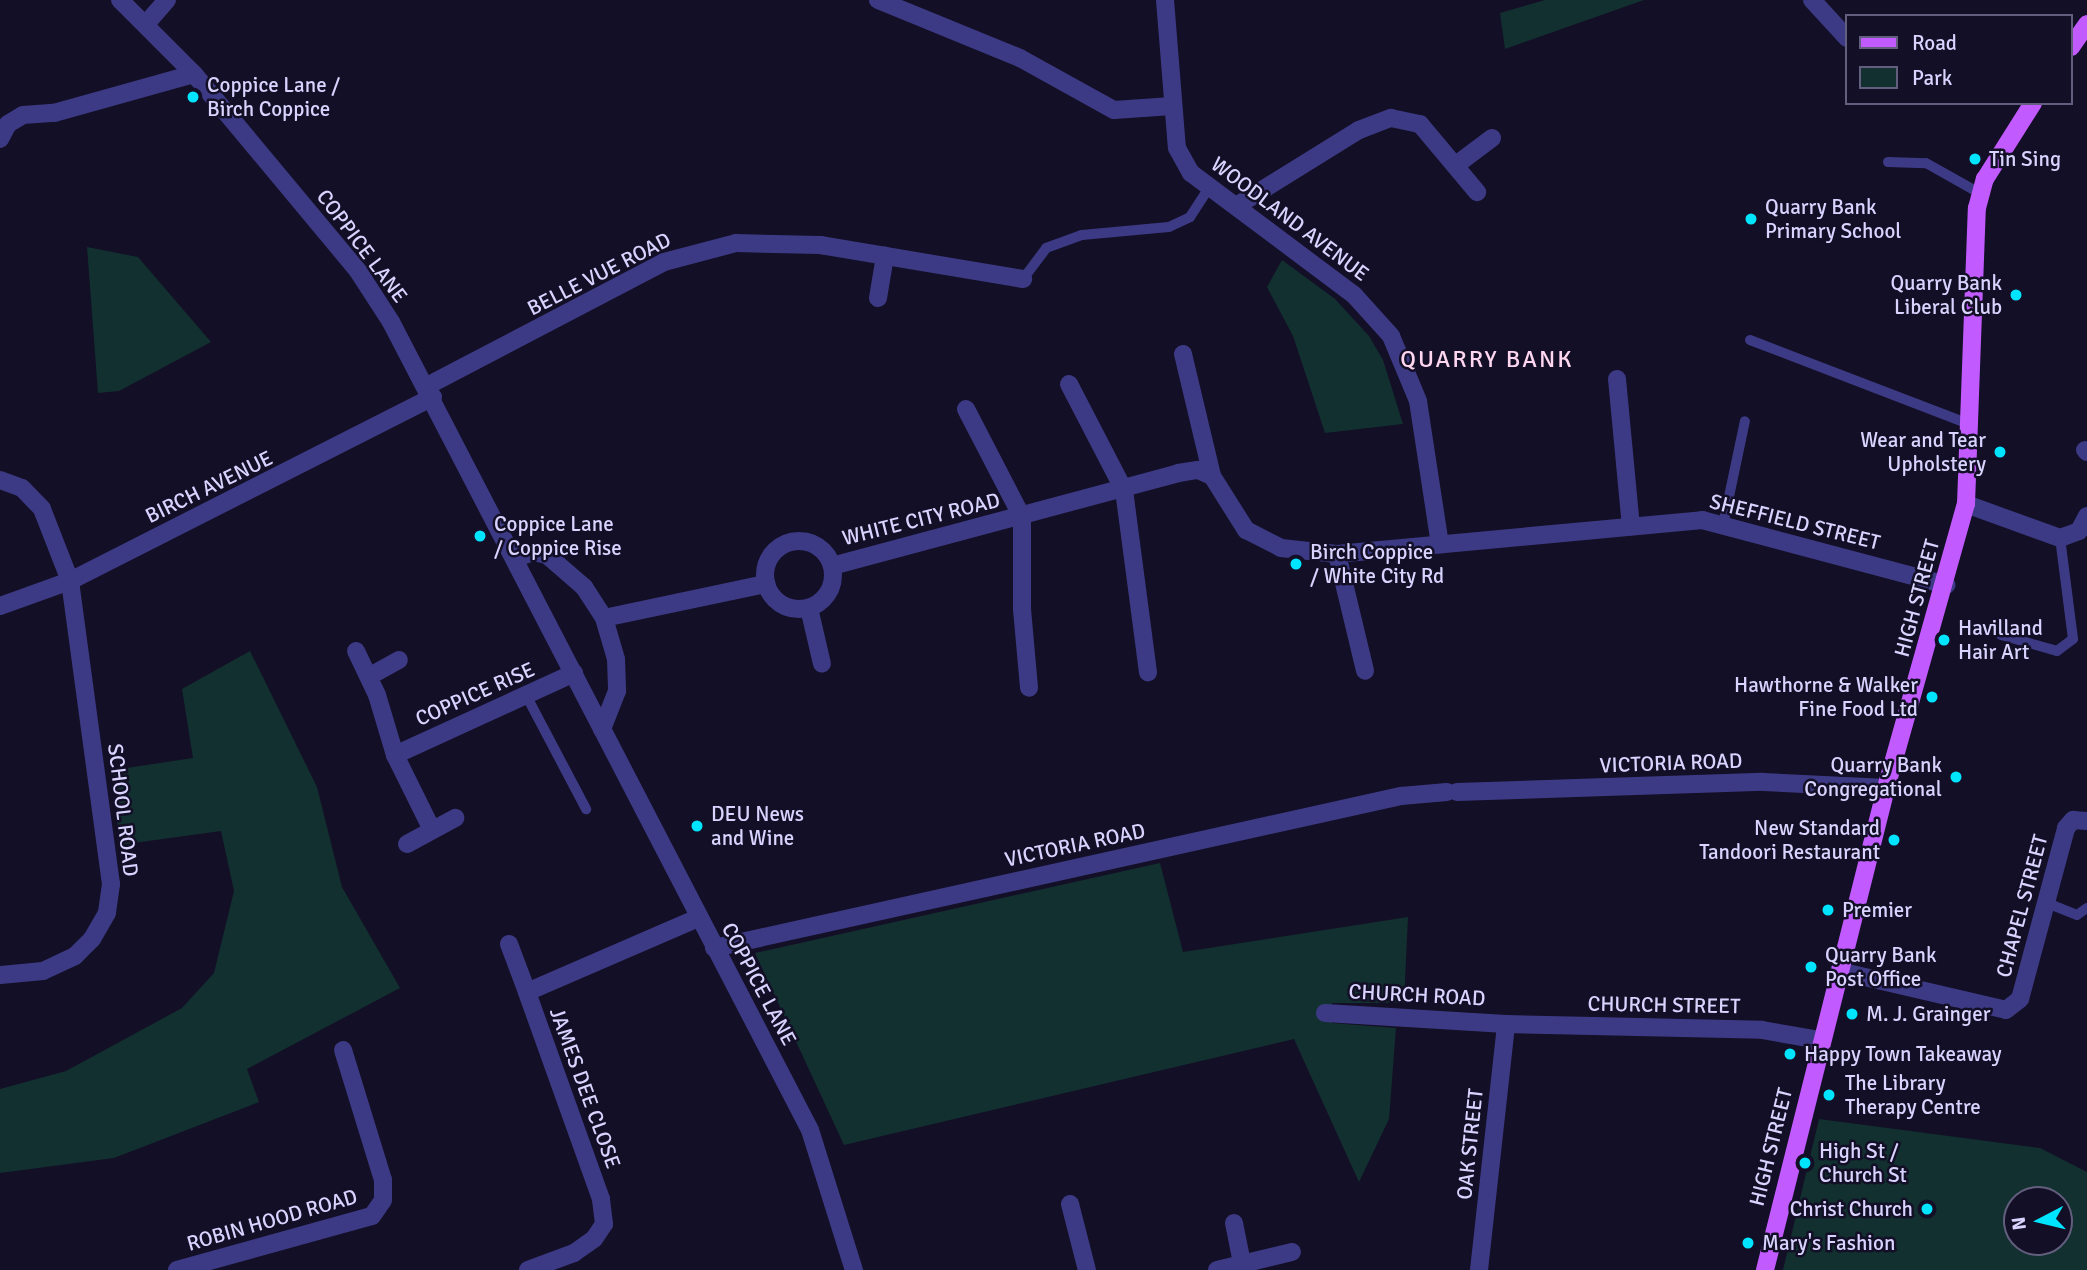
<!DOCTYPE html>
<style>
body{margin:0}
#map{position:relative;width:2087px;height:1270px;overflow:hidden;background:#130f26;font-family:Signika,sans-serif}
div>[style]{position:absolute}
.green>*{inset:0;background:#12302f}
.service>*{height:10px;margin:-5px;padding:0 5px;transform-origin:5px;border-radius:5px;background:#3d3a85}
.minor>*{height:18px;margin:-9px;padding:0 9px;transform-origin:9px;border-radius:9px;background:#3d3a85}
.minor>.ring{margin:-9px;padding:0;box-sizing:content-box;background:none;border:18px solid #3d3a85;border-radius:50%}
.tertiary>*{height:18px;margin:-9px;padding:0 9px;transform-origin:9px;border-radius:9px;background:#3d3a85}
.primary>*{height:18px;margin:-9px;padding:0 9px;transform-origin:9px;border-radius:9px;background:#c25bff}
.dots>*{width:19px;height:19px;translate:-50% -50%;box-sizing:border-box;border:4px solid #130f26;border-radius:50%}
span{translate:-50% -50%;white-space:nowrap;text-align:center;line-height:1.15;-webkit-text-stroke:5px #130f26;paint-order:stroke}
.poi-label{font-size:21px;color:#d9d4ff}
.left{translate:0 -50%;text-align:left}
.right{translate:-100% -50%;text-align:right}
.street-label{font-size:21px;color:#d9d4ff}
.quarter-label{font-size:24px;color:#ffd6f0;letter-spacing:2px}
.legend{position:absolute;left:1845px;top:14px;width:228px;height:91px;box-sizing:border-box;background:#130f26;border:2px solid #625e7d;margin:0;padding:9px 12px;list-style:none;font-size:21px;color:#d9d4ff}
.legend li{display:flex;align-items:center;gap:14px;height:35px}
.legend b{width:35px;border:2px solid #625e7d}
.north{position:absolute;left:2003px;top:1186px;width:70px;height:70px;box-sizing:border-box;background:#130f26;border:2px solid #625e7d;border-radius:50%;rotate:263deg;font-size:19px;font-weight:700;line-height:28px;text-align:center;color:#d9d4ff}
.north::after{content:'';display:block;margin:auto;width:24px;height:32px;background:#00e5ff;clip-path:polygon(50% 0,100% 100%,50% 72%,0 100%)}
</style>
<div id="map">
<div class="green">
<div style="clip-path:polygon(1545px 0,1644px 0,1505px 49px,1500px 13px)"></div>
<div style="clip-path:polygon(87px 247px,138px 257px,211px 342px,119px 391px,98px 393px)"></div>
<div style="clip-path:polygon(1282px 260px,1335px 299px,1369px 336px,1383px 360px,1403px 424px,1325px 433px,1293px 336px,1267px 287px)"></div>
<div style="clip-path:polygon(250px 651px,317px 787px,342px 887px,400px 988px,247px 1069px,259px 1102px,114px 1158px,0 1173px,0 1089px,66px 1071px,182px 1008px,214px 973px,234px 891px,221px 831px,119px 845px,113px 770px,193px 758px,182px 689px)"></div>
<div style="clip-path:polygon(1160px 863px,1183px 952px,1408px 917px,1404px 1003px,1332px 1003px,1332px 1023px,1396px 1028px,1389px 1119px,1359px 1182px,1294px 1039px,844px 1145px,755px 953px)"></div>
<div style="clip-path:polygon(evenodd,1819px 1119px,2040px 1148px,2087px 1172px,2087px 1270px,1783px 1270px,1819px 1119px,2017px 1200px,2059px 1200px,2059px 1242px,2017px 1242px,2017px 1200px)"></div>
</div>
<div class="service">
<div style="left:1888px;top:162px;width:38px;rotate:2deg"></div>
<div style="left:1926px;top:163px;width:63px;rotate:29.4deg"></div>
<div style="left:1023px;top:279px;width:39px;rotate:-53deg"></div>
<div style="left:1046px;top:248px;width:38px;rotate:-20deg"></div>
<div style="left:1082px;top:235px;width:87px;rotate:-5.3deg"></div>
<div style="left:1169px;top:227px;width:23px;rotate:-25deg"></div>
<div style="left:1190px;top:217px;width:37px;rotate:-57deg"></div>
<div style="left:1750px;top:340px;width:238px;rotate:21deg"></div>
<div style="left:1723px;top:525px;width:106px;rotate:-78.1deg"></div>
<div style="left:2001px;top:635px;width:58px;rotate:15.9deg"></div>
<div style="left:2057px;top:651px;width:20px;rotate:-37deg"></div>
<div style="left:2073px;top:639px;width:102px;rotate:-97.3deg"></div>
<div style="left:527px;top:697px;width:127px;rotate:62.2deg"></div>
<div style="left:2047px;top:903px;width:32px;rotate:22deg"></div>
<div style="left:2077px;top:915px;width:12px;rotate:-35deg"></div>
</div>
<div class="minor">
<div style="left:878px;top:0;width:153px;rotate:22.2deg"></div>
<div style="left:1020px;top:58px;width:107px;rotate:29deg"></div>
<div style="left:1114px;top:110px;width:58px;rotate:-3.9deg"></div>
<div style="left:1165px;top:0;width:148px;rotate:85.4deg"></div>
<div style="left:1177px;top:148px;width:29px;rotate:61deg"></div>
<div style="left:1191px;top:173px;width:204px;rotate:36.8deg"></div>
<div style="left:1354px;top:295px;width:55px;rotate:47.9deg"></div>
<div style="left:1391px;top:336px;width:70px;rotate:67.4deg"></div>
<div style="left:1418px;top:401px;width:145px;rotate:81.3deg"></div>
<div style="left:1812px;top:0;width:52px;rotate:47.4deg"></div>
<div style="left:146px;top:24px;width:32px;rotate:-49deg"></div>
<div style="left:0;top:139px;width:17px;rotate:-62deg"></div>
<div style="left:8px;top:124px;width:17px;rotate:-31deg"></div>
<div style="left:23px;top:115px;width:31px;rotate:-4deg"></div>
<div style="left:54px;top:113px;width:145px;rotate:-15.6deg"></div>
<div style="left:1456px;top:165px;width:45px;rotate:-36.9deg"></div>
<div style="left:1238px;top:205px;width:142px;rotate:-31.8deg"></div>
<div style="left:1359px;top:130px;width:34px;rotate:-21deg"></div>
<div style="left:1391px;top:118px;width:30px;rotate:12deg"></div>
<div style="left:1420px;top:124px;width:89px;rotate:50deg"></div>
<div style="left:878px;top:298px;width:43px;rotate:-80.5deg"></div>
<div style="left:1183px;top:354px;width:125px;rotate:76.6deg"></div>
<div style="left:1212px;top:476px;width:64px;rotate:57.8deg"></div>
<div style="left:1246px;top:530px;width:39px;rotate:27deg"></div>
<div style="left:1281px;top:548px;width:56px;rotate:6.1deg"></div>
<div style="left:1337px;top:554px;width:367px;rotate:-5.3deg"></div>
<div style="left:1702px;top:520px;width:253px;rotate:14.9deg"></div>
<div style="left:1617px;top:379px;width:148px;rotate:84.6deg"></div>
<div style="left:1069px;top:384px;width:119px;rotate:62.6deg"></div>
<div style="left:1124px;top:490px;width:184px;rotate:82.5deg"></div>
<div style="left:427px;top:386px;width:267px;rotate:-27.6deg"></div>
<div style="left:664px;top:262px;width:74px;rotate:-14.8deg"></div>
<div style="left:736px;top:243px;width:84px;rotate:1.4deg"></div>
<div style="left:820px;top:245px;width:206px;rotate:9.5deg"></div>
<div style="left:966px;top:409px;width:122px;rotate:62.6deg"></div>
<div style="left:1022px;top:517px;width:92px;rotate:90deg"></div>
<div style="left:1022px;top:609px;width:79px;rotate:84.9deg"></div>
<div style="left:2085px;top:450px;width:3px;rotate:45deg"></div>
<div style="left:0;top:480px;width:23px;rotate:20deg"></div>
<div style="left:22px;top:488px;width:29px;rotate:46deg"></div>
<div style="left:42px;top:509px;width:77px;rotate:68.7deg"></div>
<div style="left:70px;top:581px;width:306px;rotate:82.3deg"></div>
<div style="left:111px;top:884px;width:29px;rotate:98deg"></div>
<div style="left:107px;top:913px;width:30px;rotate:120deg"></div>
<div style="left:92px;top:939px;width:24px;rotate:135deg"></div>
<div style="left:75px;top:956px;width:35px;rotate:155deg"></div>
<div style="left:43px;top:971px;width:43px;rotate:174.7deg"></div>
<div style="left:1966px;top:504px;width:100px;rotate:19.9deg"></div>
<div style="left:2060px;top:538px;width:20px;rotate:-20deg"></div>
<div style="left:2079px;top:531px;width:17px;rotate:-62deg"></div>
<div class="ring" style="left:765px;top:541px;width:50px;height:50px"></div>
<div style="left:1337px;top:554px;width:120px;rotate:76.5deg"></div>
<div style="left:515px;top:558px;width:20px;rotate:-18deg"></div>
<div style="left:534px;top:552px;width:13px;rotate:13deg"></div>
<div style="left:547px;top:555px;width:49px;rotate:40.9deg"></div>
<div style="left:584px;top:587px;width:37px;rotate:57deg"></div>
<div style="left:604px;top:618px;width:43px;rotate:73.7deg"></div>
<div style="left:616px;top:659px;width:32px;rotate:88deg"></div>
<div style="left:617px;top:691px;width:41px;rotate:111.5deg"></div>
<div style="left:832px;top:566px;width:358px;rotate:-15deg"></div>
<div style="left:1178px;top:473px;width:20px;rotate:-9deg"></div>
<div style="left:1198px;top:470px;width:15px;rotate:23deg"></div>
<div style="left:0;top:606px;width:74px;rotate:-19.7deg"></div>
<div style="left:70px;top:581px;width:407px;rotate:-26.9deg"></div>
<div style="left:809px;top:608px;width:57px;rotate:76.9deg"></div>
<div style="left:604px;top:618px;width:166px;rotate:-11.9deg"></div>
<div style="left:356px;top:651px;width:49px;rotate:64.5deg"></div>
<div style="left:377px;top:695px;width:63px;rotate:73.3deg"></div>
<div style="left:395px;top:755px;width:84px;rotate:63.7deg"></div>
<div style="left:370px;top:676px;width:33px;rotate:-29deg"></div>
<div style="left:395px;top:755px;width:197px;rotate:-24.6deg"></div>
<div style="left:1457px;top:792px;width:306px;rotate:-1.9deg"></div>
<div style="left:1763px;top:782px;width:123px;rotate:2.8deg"></div>
<div style="left:407px;top:844px;width:55px;rotate:-28.4deg"></div>
<div style="left:509px;top:944px;width:51px;rotate:69.4deg"></div>
<div style="left:714px;top:948px;width:704px;rotate:-12.48deg"></div>
<div style="left:1401px;top:796px;width:46px;rotate:-5deg"></div>
<div style="left:1839px;top:971px;width:171px;rotate:13.1deg"></div>
<div style="left:2006px;top:1010px;width:18px;rotate:-38deg"></div>
<div style="left:2020px;top:999px;width:177px;rotate:-74.9deg"></div>
<div style="left:2066px;top:828px;width:11px;rotate:-49deg"></div>
<div style="left:2073px;top:820px;width:14px;rotate:4deg"></div>
<div style="left:1325px;top:1013px;width:181px;rotate:3.5deg"></div>
<div style="left:1506px;top:1024px;width:256px;rotate:1.3deg"></div>
<div style="left:1762px;top:1030px;width:59px;rotate:9.8deg"></div>
<div style="left:1070px;top:1204px;width:68px;rotate:75.6deg"></div>
<div style="left:1234px;top:1223px;width:41px;rotate:78.7deg"></div>
<div style="left:177px;top:1270px;width:202px;rotate:-15.5deg"></div>
<div style="left:372px;top:1216px;width:19px;rotate:-55deg"></div>
<div style="left:383px;top:1200px;width:20px;rotate:-90deg"></div>
<div style="left:383px;top:1180px;width:136px;rotate:-107.1deg"></div>
<div style="left:528px;top:1270px;width:49px;rotate:-20.3deg"></div>
<div style="left:574px;top:1253px;width:24px;rotate:-35deg"></div>
<div style="left:594px;top:1239px;width:18px;rotate:-56deg"></div>
<div style="left:604px;top:1224px;width:25px;rotate:-97deg"></div>
<div style="left:601px;top:1199px;width:220px;rotate:-109.7deg"></div>
<div style="left:527px;top:992px;width:186px;rotate:-23.4deg"></div>
<div style="left:1217px;top:1270px;width:77px;rotate:-13.5deg"></div>
<div style="left:1479px;top:1270px;width:247px;rotate:-83.7deg"></div>
</div>
<div class="tertiary">
<div style="left:120px;top:0;width:105px;rotate:45deg"></div>
<div style="left:194px;top:74px;width:256px;rotate:50.2deg"></div>
<div style="left:358px;top:271px;width:61px;rotate:57.1deg"></div>
<div style="left:391px;top:322px;width:910px;rotate:62.59deg"></div>
<div style="left:810px;top:1130px;width:147px;rotate:72.6deg"></div>
</div>
<div class="primary">
<div style="left:2071px;top:47px;width:28px;rotate:-55deg"></div>
<div style="left:1765px;top:1270px;width:497px;rotate:-75.9deg"></div>
<div style="left:1886px;top:788px;width:295px;rotate:-74.3deg"></div>
<div style="left:1966px;top:504px;width:296px;rotate:-87.9deg"></div>
<div style="left:1977px;top:208px;width:30px;rotate:-75deg"></div>
<div style="left:1985px;top:179px;width:90px;rotate:-57.7deg"></div>
</div>
<div class="dots">
<div style="left:193px;top:97px;background:#00e5ff"></div>
<div style="left:1975px;top:159px;background:#00e5ff"></div>
<div style="left:1751px;top:219px;background:#00e5ff"></div>
<div style="left:2016px;top:295px;background:#00e5ff"></div>
<div style="left:2000px;top:452px;background:#00e5ff"></div>
<div style="left:480px;top:536px;background:#00e5ff"></div>
<div style="left:1296px;top:564px;background:#00e5ff"></div>
<div style="left:1944px;top:640px;background:#00e5ff"></div>
<div style="left:1932px;top:697px;background:#00e5ff"></div>
<div style="left:1956px;top:777px;background:#00e5ff"></div>
<div style="left:697px;top:826px;background:#00e5ff"></div>
<div style="left:1894px;top:840px;background:#00e5ff"></div>
<div style="left:1828px;top:910px;background:#00e5ff"></div>
<div style="left:1811px;top:967px;background:#00e5ff"></div>
<div style="left:1852px;top:1014px;background:#00e5ff"></div>
<div style="left:1790px;top:1054px;background:#00e5ff"></div>
<div style="left:1829px;top:1095px;background:#00e5ff"></div>
<div style="left:1805px;top:1163px;background:#00e5ff"></div>
<div style="left:1927px;top:1209px;background:#00e5ff"></div>
<div style="left:1748px;top:1243px;background:#00e5ff"></div>
</div>
<div class="poi-label">
<span class="left" style="left:207px;top:97px">Coppice Lane /<br>Birch Coppice</span>
<span class="left" style="left:1989px;top:159px">Tin Sing</span>
<span class="left" style="left:1765px;top:219px">Quarry Bank<br>Primary School</span>
<span class="right" style="left:2002px;top:295px">Quarry Bank<br>Liberal Club</span>
<span class="right" style="left:1986px;top:452px">Wear and Tear<br>Upholstery</span>
<span class="left" style="left:494px;top:536px">Coppice Lane<br>/ Coppice Rise</span>
<span class="left" style="left:1310px;top:564px">Birch Coppice<br>/ White City Rd</span>
<span class="left" style="left:1958px;top:640px">Havilland<br>Hair Art</span>
<span class="right" style="left:1918px;top:697px">Hawthorne &amp; Walker<br>Fine Food Ltd</span>
<span class="right" style="left:1942px;top:777px">Quarry Bank<br>Congregational</span>
<span class="left" style="left:711px;top:826px">DEU News<br>and Wine</span>
<span class="right" style="left:1880px;top:840px">New Standard<br>Tandoori Restaurant</span>
<span class="left" style="left:1842px;top:910px">Premier</span>
<span class="left" style="left:1825px;top:967px">Quarry Bank<br>Post Office</span>
<span class="left" style="left:1866px;top:1014px">M. J. Grainger</span>
<span class="left" style="left:1804px;top:1054px">Happy Town Takeaway</span>
<span class="left" style="left:1845px;top:1095px">The Library<br>Therapy Centre</span>
<span class="left" style="left:1819px;top:1163px">High St /<br>Church St</span>
<span class="right" style="left:1913px;top:1209px">Christ Church</span>
<span class="left" style="left:1762px;top:1243px">Mary's Fashion</span>
</div>
<div class="street-label">
<span style="left:1290px;top:219px;rotate:37deg">WOODLAND AVENUE</span>
<span style="left:362px;top:246px;rotate:53deg">COPPICE LANE</span>
<span style="left:599px;top:274px;rotate:-27deg">BELLE VUE ROAD</span>
<span style="left:209px;top:487px;rotate:-26deg">BIRCH AVENUE</span>
<span style="left:921px;top:519px;rotate:-14deg">WHITE CITY ROAD</span>
<span style="left:1795px;top:522px;rotate:14deg">SHEFFIELD STREET</span>
<span style="left:1917px;top:598px;rotate:-75deg">HIGH STREET</span>
<span style="left:475px;top:694px;rotate:-24deg">COPPICE RISE</span>
<span style="left:1671px;top:763px;rotate:-2deg">VICTORIA ROAD</span>
<span style="left:123px;top:810px;rotate:83deg">SCHOOL ROAD</span>
<span style="left:1075px;top:845px;rotate:-12deg">VICTORIA ROAD</span>
<span style="left:2022px;top:906px;rotate:-75deg">CHAPEL STREET</span>
<span style="left:759px;top:984px;rotate:62deg">COPPICE LANE</span>
<span style="left:1417px;top:995px;rotate:3deg">CHURCH ROAD</span>
<span style="left:1664px;top:1005px;rotate:1deg">CHURCH STREET</span>
<span style="left:585px;top:1088px;rotate:70deg">JAMES DEE CLOSE</span>
<span style="left:1470px;top:1144px;rotate:-84deg">OAK STREET</span>
<span style="left:1771px;top:1147px;rotate:-76deg">HIGH STREET</span>
<span style="left:272px;top:1220px;rotate:-16deg">ROBIN HOOD ROAD</span>
</div>
<div class="quarter-label">
<span style="left:1487px;top:360px">QUARRY BANK</span>
</div>
<ul class="legend">
<li><b style="height:9px;background:#c25bff"></b>Road</li>
<li><b style="height:19px;background:#12302f"></b>Park</li>
</ul>
<div class="north">N</div>
</div>
